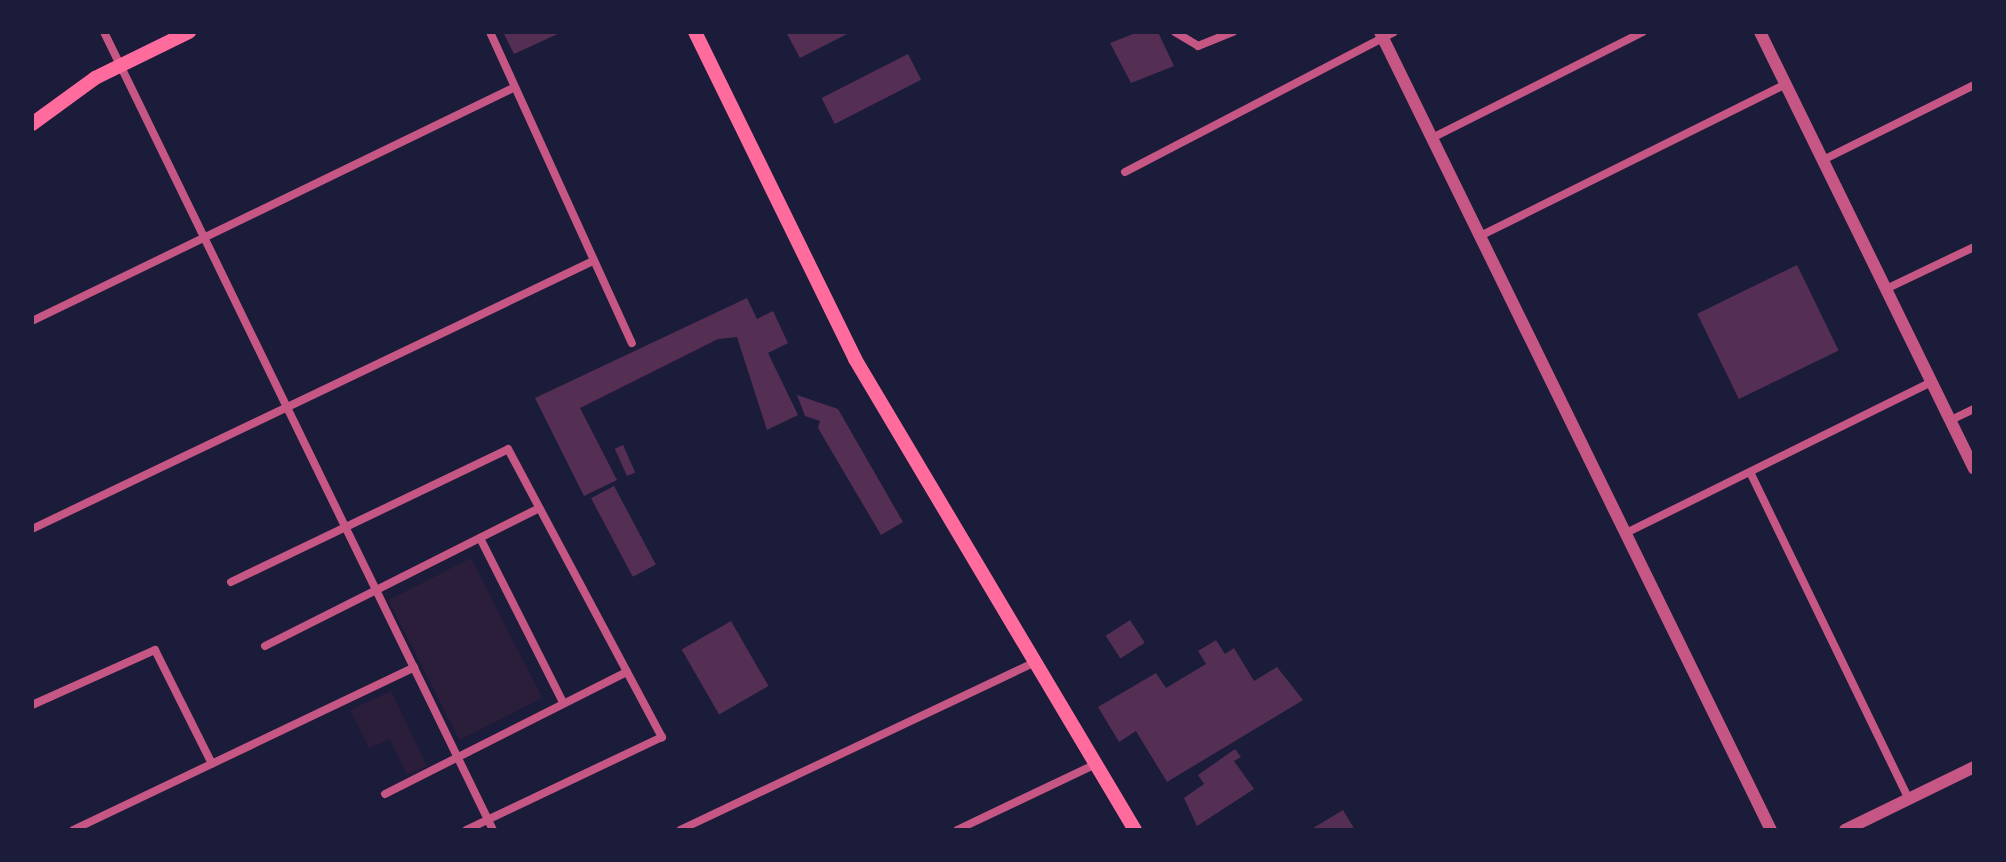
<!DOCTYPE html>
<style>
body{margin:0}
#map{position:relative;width:2006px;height:862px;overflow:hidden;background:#1b1b3a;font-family:Overpass,sans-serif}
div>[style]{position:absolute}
.green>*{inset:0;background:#2a1e3b;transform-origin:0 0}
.building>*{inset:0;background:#542f53;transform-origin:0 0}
.minor>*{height:8px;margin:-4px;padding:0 4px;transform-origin:4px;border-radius:4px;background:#c65784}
.tertiary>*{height:12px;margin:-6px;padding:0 6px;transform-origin:6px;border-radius:6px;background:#c65784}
.secondary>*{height:14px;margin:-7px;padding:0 7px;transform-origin:7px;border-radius:7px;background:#ff6b9d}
span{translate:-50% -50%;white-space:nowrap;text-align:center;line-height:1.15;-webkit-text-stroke:8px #1b1b3a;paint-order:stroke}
.frame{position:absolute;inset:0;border:34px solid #1b1b3a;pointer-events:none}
</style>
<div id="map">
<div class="green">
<div style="left:471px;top:558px;width:157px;height:93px;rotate:63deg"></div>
<div style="clip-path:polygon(391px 691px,427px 766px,407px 775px,390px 739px,369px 748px,350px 710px)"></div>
</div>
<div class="building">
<div style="clip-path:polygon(503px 32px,562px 32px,514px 54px)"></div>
<div style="clip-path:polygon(786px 32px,851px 32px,800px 58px)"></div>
<div style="clip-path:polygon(1138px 32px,1158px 32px,1174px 66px,1131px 83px,1110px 43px)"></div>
<div style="left:908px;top:54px;width:29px;height:97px;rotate:63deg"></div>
<div style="left:1797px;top:265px;width:95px;height:111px;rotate:64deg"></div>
<div style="clip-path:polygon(747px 298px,757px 319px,773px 311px,788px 343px,768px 353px,798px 415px,767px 430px,737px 337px,718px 339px,580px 408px,617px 480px,584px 496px,535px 398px)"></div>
<div style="clip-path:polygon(797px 395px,838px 409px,903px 522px,881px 535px,818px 428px,820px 421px,805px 416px)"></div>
<div style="left:623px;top:445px;width:30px;height:9px;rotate:66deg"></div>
<div style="left:614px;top:486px;width:89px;height:26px;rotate:62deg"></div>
<div style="left:1130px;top:620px;width:27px;height:29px;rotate:57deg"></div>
<div style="left:731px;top:621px;width:75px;height:57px;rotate:60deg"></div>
<div style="clip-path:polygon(1216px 640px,1225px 654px,1234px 648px,1254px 681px,1277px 667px,1303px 700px,1167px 782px,1136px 731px,1119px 742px,1098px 707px,1156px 673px,1166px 688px,1206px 664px,1198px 651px)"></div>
<div style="clip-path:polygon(1235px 749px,1241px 757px,1234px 761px,1254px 789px,1197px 826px,1184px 798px,1204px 784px,1198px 775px)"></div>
<div style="clip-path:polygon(1343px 810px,1355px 830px,1310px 830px)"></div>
</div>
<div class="minor">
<div style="left:104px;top:32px;width:888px;rotate:64.01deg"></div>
<div style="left:490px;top:32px;width:342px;rotate:65.5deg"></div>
<div style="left:1175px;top:32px;width:27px;rotate:31deg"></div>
<div style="left:1198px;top:46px;width:38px;rotate:-22deg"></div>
<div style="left:1432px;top:138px;width:236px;rotate:-26.7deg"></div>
<div style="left:1823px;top:160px;width:169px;rotate:-26.4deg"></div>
<div style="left:1125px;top:172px;width:303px;rotate:-27.5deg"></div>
<div style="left:1480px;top:236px;width:342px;rotate:-26.4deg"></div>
<div style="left:1886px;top:289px;width:98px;rotate:-25.5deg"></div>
<div style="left:32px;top:321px;width:532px;rotate:-25.84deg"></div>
<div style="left:1951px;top:420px;width:25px;rotate:-26deg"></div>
<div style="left:1750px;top:472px;width:364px;rotate:64.1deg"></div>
<div style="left:32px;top:529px;width:622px;rotate:-25.53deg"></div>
<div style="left:1626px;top:533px;width:341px;rotate:-26.3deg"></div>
<div style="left:480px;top:538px;width:184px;rotate:63.2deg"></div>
<div style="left:231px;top:582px;width:307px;rotate:-25.6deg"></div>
<div style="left:508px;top:449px;width:327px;rotate:61.9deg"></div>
<div style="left:662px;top:737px;width:217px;rotate:154.6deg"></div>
<div style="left:265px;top:646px;width:307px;rotate:-26.7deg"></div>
<div style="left:32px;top:705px;width:135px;rotate:-24.1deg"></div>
<div style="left:155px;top:650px;width:127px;rotate:63.4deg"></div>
<div style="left:385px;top:794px;width:271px;rotate:-26.8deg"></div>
<div style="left:73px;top:830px;width:378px;rotate:-25.5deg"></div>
<div style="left:680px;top:830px;width:394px;rotate:-25.3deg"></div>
<div style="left:957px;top:830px;width:154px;rotate:-25.4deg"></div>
</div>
<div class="tertiary">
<div style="left:1380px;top:32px;width:889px;rotate:63.9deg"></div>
<div style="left:1760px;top:32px;width:486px;rotate:63.9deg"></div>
<div style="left:1845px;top:830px;width:144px;rotate:-26deg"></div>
</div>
<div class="secondary">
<div style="left:695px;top:32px;width:364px;rotate:63.9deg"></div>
<div style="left:855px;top:359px;width:548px;rotate:59.27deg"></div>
<div style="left:32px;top:124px;width:78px;rotate:-36.1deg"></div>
<div style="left:95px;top:78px;width:105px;rotate:-26.1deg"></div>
</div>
<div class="frame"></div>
</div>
